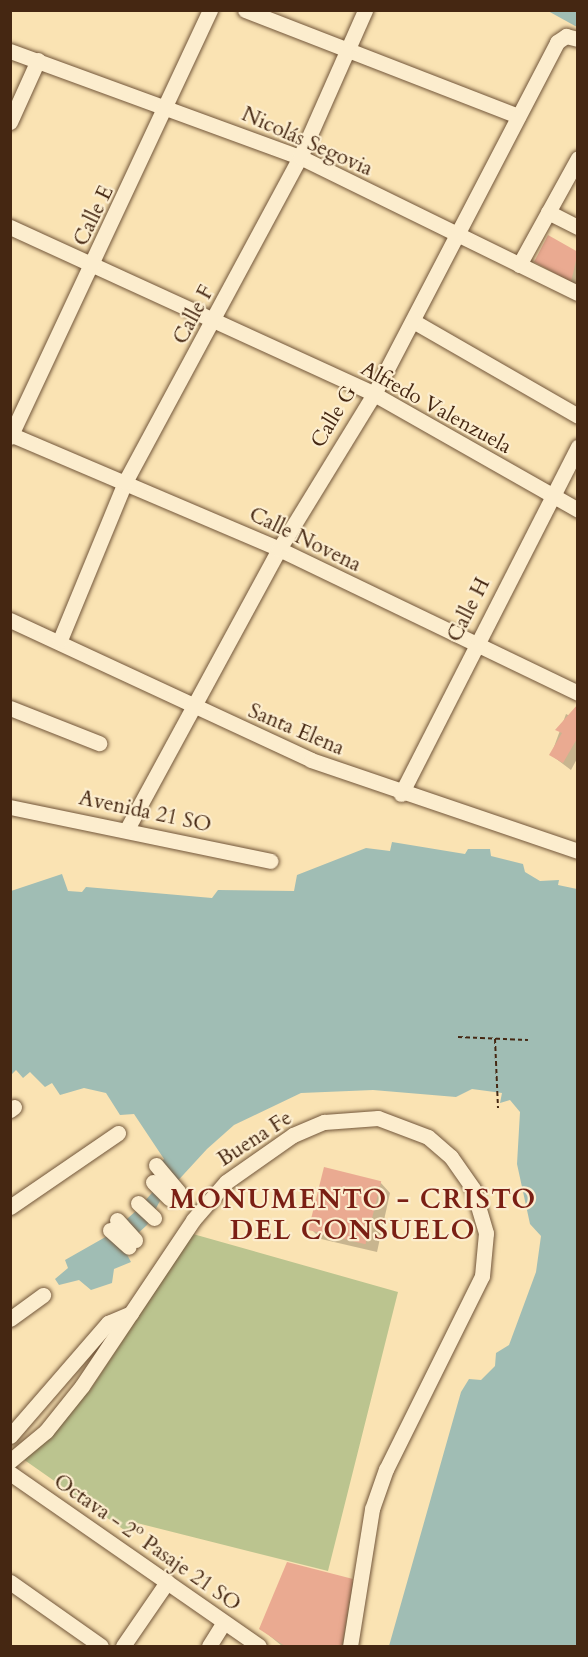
<!DOCTYPE html>
<meta charset="utf-8">
<style>
body{margin:0}
#map{position:relative;width:588px;height:1657px;overflow:hidden;background:#fae3b3;font-family:Cardo,serif}
div>[style]{position:absolute}
.green>*{inset:0;background:#bbc48f}
.water>*{inset:0;background:#a0bdb4}
.shadow>*{inset:0;background:#0003}
.building>*{inset:0;background:#eaaa91;transform-origin:0 0}
.path>*{height:2px;margin-top:-1px;transform-origin:0;background:repeating-linear-gradient(90deg,#452712 0 4.5px,transparent 0 7.5px)}
.roads{filter:drop-shadow(0 0 2px #72563a) drop-shadow(0 0 2px #72563a)}
.minor>*{height:15px;margin:-7.5px;padding:0 7.5px;transform-origin:7.5px;border-radius:7.5px;background:#fcedce}
span{translate:-50% -50%;white-space:nowrap;text-align:center;line-height:1.15;-webkit-text-stroke:4.5px #fcedce;paint-order:stroke}
.street-label{font-size:21px;color:#452712}
.district-label{font-size:27px;color:#7a1f14;font-weight:700;letter-spacing:1.5px}
.frame{position:absolute;inset:0;border:12px solid #452712;pointer-events:none}
</style>
<div id="map">
<div class="green">
<div style="clip-path:polygon(193px 1234px,398px 1292px,328px 1571px,133px 1522px,130px 1534px,23px 1459px,90px 1390px)"></div>
</div>
<div class="water">
<div style="clip-path:polygon(548px 11px,577px 11px,577px 27px)"></div>
<div style="clip-path:polygon(392px 842px,465px 854px,468px 849px,490px 849px,491px 856px,523px 864px,525px 872px,540px 881px,559px 880px,558px 885px,577px 889px,577px 1646px,389px 1646px,461px 1392px,469px 1379px,481px 1380px,495px 1366px,496px 1353px,509px 1345px,536px 1272px,541px 1236px,530px 1224px,517px 1164px,520px 1112px,510px 1100px,500px 1103px,502px 1093px,472px 1089px,456px 1097px,373px 1090px,301px 1093px,234px 1125px,207px 1149px,161px 1199px,147px 1225px,123px 1247px,131px 1262px,114px 1269px,112px 1283px,91px 1290px,79px 1280px,59px 1285px,55px 1279px,68px 1268px,65px 1260px,109px 1235px,137px 1210px,164px 1179px,154px 1168px,164px 1159px,134px 1114px,120px 1115px,106px 1093px,84px 1088px,60px 1095px,52px 1083px,45px 1087px,30px 1072px,23px 1078px,16px 1070px,11px 1075px,11px 891px,62px 874px,68px 891px,82px 892px,86px 887px,212px 898px,218px 890px,294px 891px,297px 875px,366px 848px,390px 851px)"></div>
</div>
<div class="shadow">
<div style="clip-path:polygon(578px 253px,578px 287px,536px 261px)"></div>
<div style="clip-path:polygon(578px 708px,578px 757px,571px 770px,551px 755px,566px 714px,572px 717px)"></div>
<div style="clip-path:polygon(380px 1182px,390px 1193px,377px 1252px,321px 1239px,311px 1229px)"></div>
<div style="clip-path:polygon(352px 1581px,363px 1591px,354px 1646px,282px 1646px,260px 1628px)"></div>
</div>
<div class="building">
<div style="clip-path:polygon(548px 235px,578px 252px,571px 282px,534px 262px)"></div>
<div style="clip-path:polygon(578px 704px,578px 737px,563px 763px,549px 755px,562px 733px,555px 730px)"></div>
<div style="left:324px;top:1167px;width:59px;height:65px;rotate:14deg"></div>
<div style="clip-path:polygon(287px 1562px,353px 1579px,342px 1646px,285px 1646px,259px 1629px)"></div>
</div>
<div class="path">
<div style="left:458px;top:1037px;width:70px;rotate:2.5deg"></div>
<div style="left:495px;top:1039px;width:69px;rotate:87.5deg"></div>
</div>
<div class="roads">
<div class="minor">
<div style="left:245px;top:10px;width:293px;rotate:21.2deg"></div>
<div style="left:10px;top:51px;width:309px;rotate:20.1deg"></div>
<div style="left:300px;top:157px;width:309px;rotate:26.1deg"></div>
<div style="left:10px;top:122px;width:68px;rotate:-65.7deg"></div>
<div style="left:548px;top:212px;width:34px;rotate:27deg"></div>
<div style="left:10px;top:227px;width:400px;rotate:24.6deg"></div>
<div style="left:374px;top:394px;width:235px;rotate:29.6deg"></div>
<div style="left:519px;top:265px;width:122px;rotate:-61.1deg"></div>
<div style="left:413px;top:321px;width:190px;rotate:29.9deg"></div>
<div style="left:10px;top:434px;width:293px;rotate:23.1deg"></div>
<div style="left:279px;top:549px;width:332px;rotate:25.7deg"></div>
<div style="left:10px;top:437px;width:472px;rotate:-64.9deg"></div>
<div style="left:10px;top:620px;width:332px;rotate:24.9deg"></div>
<div style="left:311px;top:760px;width:282px;rotate:18.8deg"></div>
<div style="left:60px;top:640px;width:171px;rotate:-67.6deg"></div>
<div style="left:125px;top:482px;width:369px;rotate:-61.7deg"></div>
<div style="left:300px;top:157px;width:161px;rotate:-66.1deg"></div>
<div style="left:10px;top:708px;width:96px;rotate:21.5deg"></div>
<div style="left:401px;top:794px;width:390px;rotate:-63deg"></div>
<div style="left:10px;top:807px;width:266px;rotate:11.7deg"></div>
<div style="left:127px;top:829px;width:319px;rotate:-61.5deg"></div>
<div style="left:279px;top:549px;width:182px;rotate:-58.5deg"></div>
<div style="left:374px;top:394px;width:397px;rotate:-62.5deg"></div>
<div style="left:557px;top:42px;width:11px;rotate:-34deg"></div>
<div style="left:566px;top:36px;width:12px;rotate:14deg"></div>
<div style="left:10px;top:1110px;width:5px;rotate:-37deg"></div>
<div style="left:156px;top:1165px;width:35px;rotate:50deg"></div>
<div style="left:153px;top:1182px;width:23px;rotate:45deg"></div>
<div style="left:138px;top:1203px;width:22px;rotate:43deg"></div>
<div style="left:10px;top:1207px;width:131px;rotate:-34.4deg"></div>
<div style="left:117px;top:1220px;width:27px;rotate:48deg"></div>
<div style="left:110px;top:1230px;width:25px;rotate:42deg"></div>
<div style="left:10px;top:1319px;width:41px;rotate:-36deg"></div>
<div style="left:10px;top:1436px;width:150px;rotate:-49.1deg"></div>
<div style="left:108px;top:1323px;width:25px;rotate:-23deg"></div>
<div style="left:10px;top:1461px;width:47px;rotate:-39.8deg"></div>
<div style="left:46px;top:1431px;width:58px;rotate:-51.3deg"></div>
<div style="left:82px;top:1386px;width:200px;rotate:-56.2deg"></div>
<div style="left:193px;top:1220px;width:50px;rotate:-49deg"></div>
<div style="left:226px;top:1182px;width:82px;rotate:-35deg"></div>
<div style="left:293px;top:1135px;width:34px;rotate:-23deg"></div>
<div style="left:324px;top:1122px;width:54px;rotate:-4.2deg"></div>
<div style="left:378px;top:1118px;width:53px;rotate:20.8deg"></div>
<div style="left:428px;top:1137px;width:30px;rotate:41deg"></div>
<div style="left:451px;top:1157px;width:39px;rotate:55deg"></div>
<div style="left:473px;top:1189px;width:46px;rotate:73.5deg"></div>
<div style="left:486px;top:1233px;width:43px;rotate:95.3deg"></div>
<div style="left:482px;top:1276px;width:216px;rotate:116.4deg"></div>
<div style="left:386px;top:1469px;width:42px;rotate:109.3deg"></div>
<div style="left:372px;top:1509px;width:139px;rotate:99.1deg"></div>
<div style="left:10px;top:1473px;width:303px;rotate:34.8deg"></div>
<div style="left:10px;top:1582px;width:111px;rotate:35.1deg"></div>
<div style="left:123px;top:1646px;width:78px;rotate:-55.5deg"></div>
<div style="left:209px;top:1646px;width:28px;rotate:-58deg"></div>
</div>
</div>
<div class="street-label">
<span style="left:307px;top:142px;rotate:24deg">Nicolás Segovia</span>
<span style="left:94px;top:216px;rotate:-64deg">Calle E</span>
<span style="left:194px;top:315px;rotate:-62deg">Calle F</span>
<span style="left:436px;top:408px;rotate:29deg">Alfredo Valenzuela</span>
<span style="left:334px;top:417px;rotate:-59deg">Calle G</span>
<span style="left:305px;top:540px;rotate:26deg">Calle Novena</span>
<span style="left:469px;top:610px;rotate:-63deg">Calle H</span>
<span style="left:296px;top:730px;rotate:23deg">Santa Elena</span>
<span style="left:145px;top:812px;rotate:12deg">Avenida 21 SO</span>
<span style="left:255px;top:1139px;rotate:-33deg">Buena Fe</span>
<span style="left:147px;top:1543px;rotate:35deg">Octava - 2º Pasaje 21 SO</span>
</div>
<div class="district-label">
<span style="left:353px;top:1215px">MONUMENTO - CRISTO<br>DEL CONSUELO</span>
</div>
<div class="frame"></div>
</div>
